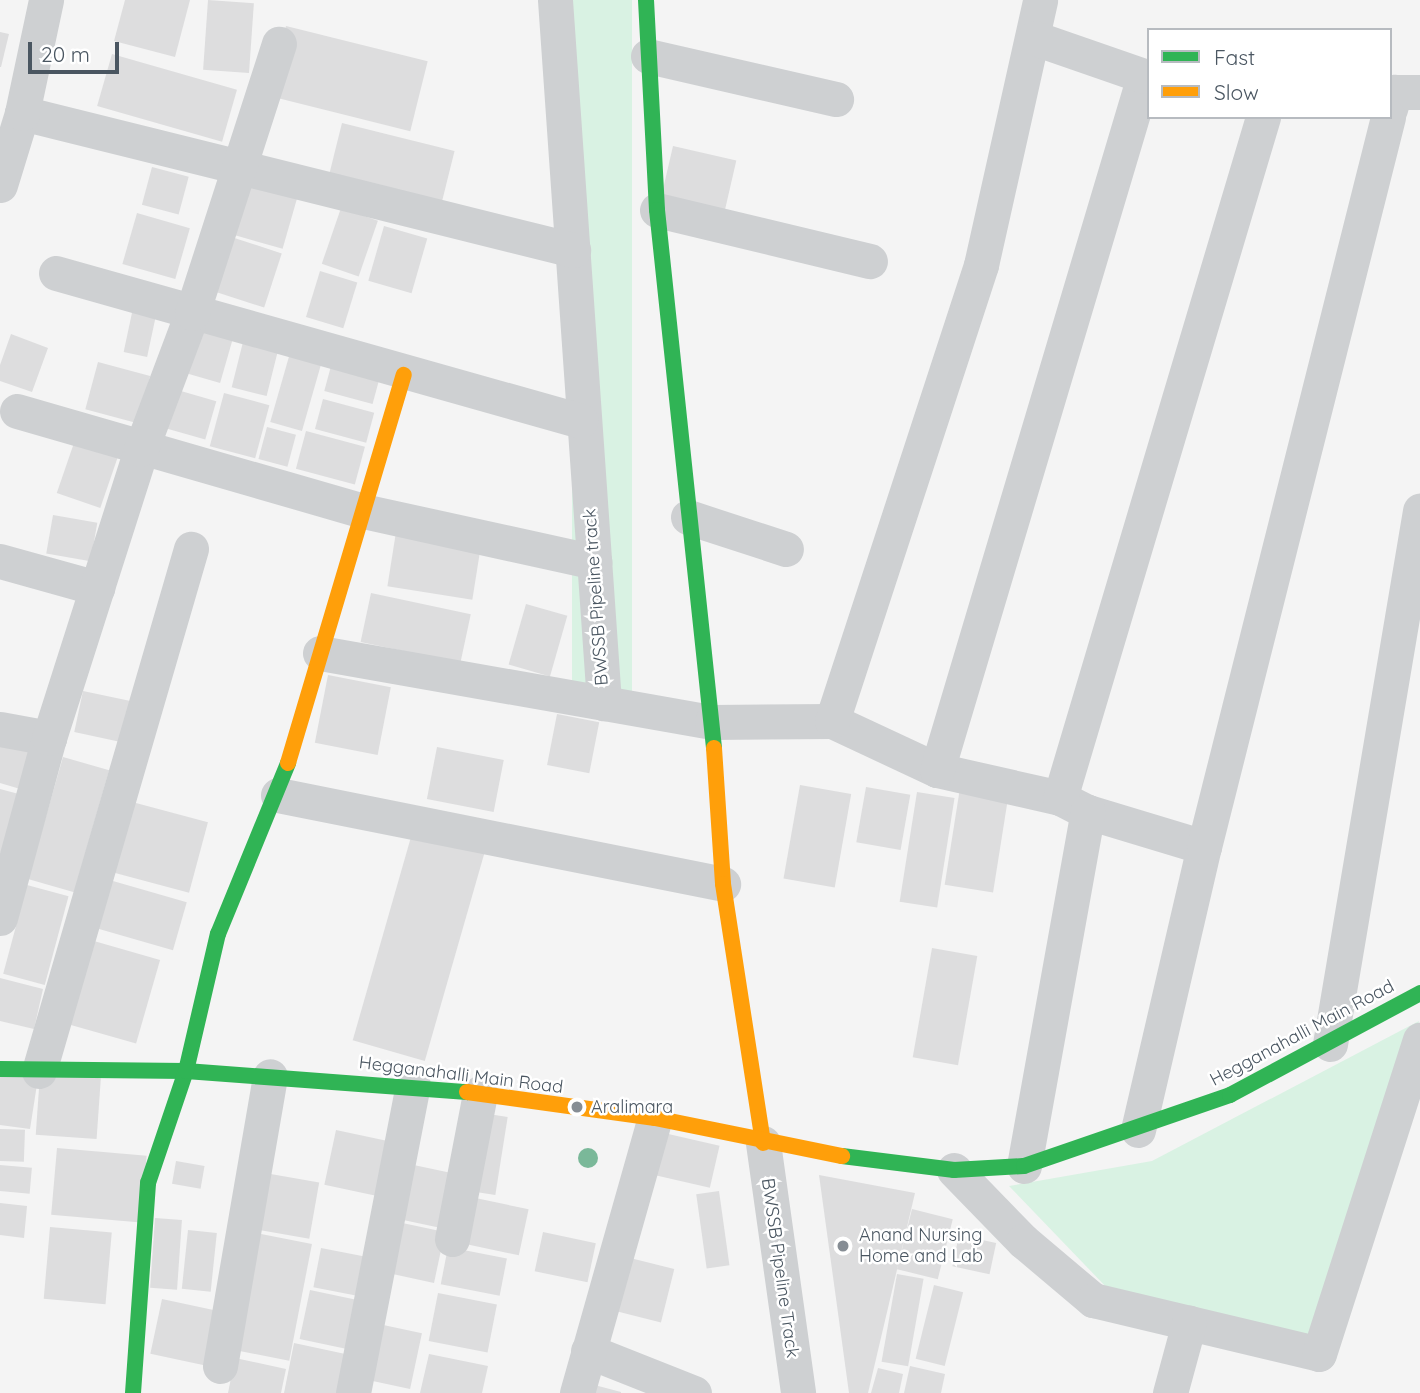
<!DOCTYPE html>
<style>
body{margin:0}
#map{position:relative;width:1420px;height:1393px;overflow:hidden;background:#f4f4f4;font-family:Quicksand,sans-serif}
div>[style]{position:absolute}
.green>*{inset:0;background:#d9f2e3;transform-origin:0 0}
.building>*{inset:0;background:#ddddde;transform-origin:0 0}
.street>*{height:35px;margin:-17.5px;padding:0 17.5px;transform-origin:17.5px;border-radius:17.5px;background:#ced0d2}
.fast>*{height:16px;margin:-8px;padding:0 8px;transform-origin:8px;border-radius:8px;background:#30b455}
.slow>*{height:16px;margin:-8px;padding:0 8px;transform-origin:8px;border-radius:8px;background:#ff9f0a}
.trees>*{width:20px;height:20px;margin:-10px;border-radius:50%;background:#7ab899}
.dots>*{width:19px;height:19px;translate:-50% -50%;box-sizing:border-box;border:4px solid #fff;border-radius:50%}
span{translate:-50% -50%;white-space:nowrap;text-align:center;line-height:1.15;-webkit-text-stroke:5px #fff;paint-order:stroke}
.street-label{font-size:18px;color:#4a5661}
.poi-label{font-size:18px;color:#4a5661}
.left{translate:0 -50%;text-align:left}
.legend{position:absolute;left:1147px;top:28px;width:245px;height:91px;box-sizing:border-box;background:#fff;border:2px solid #b7bbc0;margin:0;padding:9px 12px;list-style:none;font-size:21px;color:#4a5661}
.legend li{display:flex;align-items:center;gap:14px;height:35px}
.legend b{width:35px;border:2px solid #b7bbc0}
.scale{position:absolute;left:28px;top:42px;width:91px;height:32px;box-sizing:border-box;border:4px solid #4a5661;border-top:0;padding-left:9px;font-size:21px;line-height:24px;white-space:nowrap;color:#4a5661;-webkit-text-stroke:5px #fff;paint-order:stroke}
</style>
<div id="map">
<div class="green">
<div style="left:572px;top:0;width:60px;height:693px"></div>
<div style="clip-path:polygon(1419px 1021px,1311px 1342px,1109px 1290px,1009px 1186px,1152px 1161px)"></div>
</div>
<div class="building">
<div style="clip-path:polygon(125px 0,190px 0,175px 57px,114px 41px)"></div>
<div style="left:208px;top:0;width:46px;height:70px;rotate:4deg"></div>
<div style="left:286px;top:26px;width:146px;height:72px;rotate:14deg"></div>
<div style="clip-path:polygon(0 32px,9px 34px,1px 67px,0 67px)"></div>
<div style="left:112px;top:54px;width:130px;height:54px;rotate:16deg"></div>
<div style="left:342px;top:123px;width:116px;height:54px;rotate:14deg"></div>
<div style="left:673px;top:146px;width:65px;height:56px;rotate:13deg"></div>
<div style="left:152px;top:167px;width:38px;height:39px;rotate:15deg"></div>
<div style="left:239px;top:176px;width:62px;height:58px;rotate:16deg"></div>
<div style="left:341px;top:208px;width:39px;height:59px;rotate:19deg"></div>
<div style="left:137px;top:213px;width:55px;height:53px;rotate:16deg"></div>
<div style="left:384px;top:226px;width:45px;height:57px;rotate:16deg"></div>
<div style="left:219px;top:233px;width:66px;height:57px;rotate:18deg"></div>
<div style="left:320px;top:271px;width:39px;height:48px;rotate:17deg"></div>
<div style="left:133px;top:308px;width:24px;height:45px;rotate:12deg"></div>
<div style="left:199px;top:326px;width:36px;height:49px;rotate:16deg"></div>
<div style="clip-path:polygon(11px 334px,48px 348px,32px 392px,0 381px,0 365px)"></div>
<div style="left:245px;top:334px;width:36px;height:55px;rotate:14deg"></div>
<div style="left:292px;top:346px;width:33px;height:79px;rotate:16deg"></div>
<div style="left:98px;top:362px;width:54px;height:49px;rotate:15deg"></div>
<div style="left:331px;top:366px;width:50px;height:26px;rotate:15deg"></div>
<div style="left:174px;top:389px;width:44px;height:40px;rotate:16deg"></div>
<div style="left:224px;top:393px;width:47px;height:55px;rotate:15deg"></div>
<div style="left:323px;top:399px;width:53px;height:31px;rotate:15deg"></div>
<div style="left:267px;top:427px;width:30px;height:33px;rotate:15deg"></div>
<div style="left:306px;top:431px;width:61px;height:39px;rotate:15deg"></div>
<div style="left:75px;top:440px;width:46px;height:56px;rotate:19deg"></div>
<div style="left:53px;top:515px;width:45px;height:39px;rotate:10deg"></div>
<div style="left:396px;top:532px;width:86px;height:55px;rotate:9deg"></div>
<div style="left:371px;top:593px;width:102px;height:50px;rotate:12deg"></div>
<div style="left:526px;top:604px;width:43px;height:63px;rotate:16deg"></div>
<div style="left:328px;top:675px;width:64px;height:69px;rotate:11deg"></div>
<div style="left:83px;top:691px;width:51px;height:42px;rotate:12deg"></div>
<div style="left:557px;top:714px;width:43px;height:52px;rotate:11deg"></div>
<div style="clip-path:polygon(0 735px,39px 747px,27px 791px,0 783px)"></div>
<div style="left:437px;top:747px;width:68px;height:53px;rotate:11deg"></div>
<div style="left:63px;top:757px;width:48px;height:127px;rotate:16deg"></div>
<div style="left:800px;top:785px;width:52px;height:95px;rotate:10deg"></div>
<div style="left:866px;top:787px;width:45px;height:56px;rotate:10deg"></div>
<div style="left:960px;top:788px;width:49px;height:98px;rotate:9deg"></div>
<div style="clip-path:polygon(0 789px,30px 797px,0 854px)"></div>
<div style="left:917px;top:792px;width:38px;height:111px;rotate:9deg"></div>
<div style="left:121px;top:799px;width:90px;height:73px;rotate:15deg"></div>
<div style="left:415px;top:823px;width:75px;height:226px;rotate:16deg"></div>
<div style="left:106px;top:879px;width:84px;height:50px;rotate:16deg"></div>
<div style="left:27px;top:885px;width:43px;height:92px;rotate:15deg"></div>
<div style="left:87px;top:939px;width:76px;height:87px;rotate:16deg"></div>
<div style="left:932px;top:948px;width:46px;height:111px;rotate:10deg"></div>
<div style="clip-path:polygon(0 978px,43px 989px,34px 1029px,0 1021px)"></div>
<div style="clip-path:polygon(0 1072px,38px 1078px,30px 1129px,0 1125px)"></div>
<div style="left:40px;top:1074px;width:61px;height:61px;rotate:4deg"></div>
<div style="left:482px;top:1113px;width:26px;height:79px;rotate:9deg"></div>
<div style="left:0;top:1129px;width:25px;height:32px;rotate:2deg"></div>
<div style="left:336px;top:1130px;width:54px;height:56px;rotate:12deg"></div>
<div style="left:664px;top:1133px;width:57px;height:43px;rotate:13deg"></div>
<div style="left:57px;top:1148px;width:90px;height:67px;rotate:5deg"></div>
<div style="left:176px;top:1161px;width:29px;height:23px;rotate:10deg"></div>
<div style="left:409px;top:1164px;width:53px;height:56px;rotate:12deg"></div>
<div style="left:0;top:1165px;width:32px;height:26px;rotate:5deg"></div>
<div style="left:265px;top:1173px;width:55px;height:57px;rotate:10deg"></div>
<div style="clip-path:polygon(819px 1175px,915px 1193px,868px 1393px,849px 1393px)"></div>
<div style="left:719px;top:1191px;width:75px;height:23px;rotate:82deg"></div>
<div style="left:466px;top:1196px;width:64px;height:47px;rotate:12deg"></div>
<div style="clip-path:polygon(0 1203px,27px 1206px,24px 1238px,0 1235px)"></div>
<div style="left:912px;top:1209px;width:42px;height:62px;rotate:14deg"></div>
<div style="left:155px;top:1218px;width:27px;height:70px;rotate:4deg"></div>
<div style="left:393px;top:1221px;width:53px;height:52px;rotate:12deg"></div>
<div style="left:50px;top:1227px;width:62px;height:72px;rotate:5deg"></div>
<div style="left:188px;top:1230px;width:29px;height:59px;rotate:6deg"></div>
<div style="left:543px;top:1232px;width:54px;height:40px;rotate:12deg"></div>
<div style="left:256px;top:1233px;width:57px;height:119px;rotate:11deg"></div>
<div style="left:959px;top:1235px;width:38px;height:32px;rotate:12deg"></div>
<div style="left:448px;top:1247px;width:60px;height:38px;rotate:11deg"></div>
<div style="left:321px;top:1248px;width:51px;height:40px;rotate:11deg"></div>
<div style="left:618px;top:1255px;width:58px;height:55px;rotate:14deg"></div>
<div style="left:897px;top:1274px;width:27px;height:89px;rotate:10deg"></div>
<div style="left:934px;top:1285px;width:30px;height:76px;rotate:14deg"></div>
<div style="left:310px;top:1290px;width:52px;height:50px;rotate:12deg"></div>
<div style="left:438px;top:1293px;width:60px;height:49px;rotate:11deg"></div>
<div style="left:162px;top:1299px;width:55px;height:56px;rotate:12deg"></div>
<div style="left:374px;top:1323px;width:49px;height:57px;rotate:12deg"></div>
<div style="clip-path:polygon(294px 1343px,350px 1355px,342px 1393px,284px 1393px)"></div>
<div style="clip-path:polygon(429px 1354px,488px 1366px,482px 1393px,420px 1393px)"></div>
<div style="clip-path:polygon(235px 1358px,286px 1369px,281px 1393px,228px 1393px)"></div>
<div style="clip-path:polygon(910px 1366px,945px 1374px,941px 1393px,904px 1393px)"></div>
<div style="clip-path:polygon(878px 1368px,903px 1374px,899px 1393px,871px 1393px)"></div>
<div style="clip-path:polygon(587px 1383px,621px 1392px,621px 1393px,585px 1393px)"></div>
</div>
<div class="street">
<div style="left:555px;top:0;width:705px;rotate:86.01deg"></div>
<div style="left:648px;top:56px;width:193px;rotate:12.9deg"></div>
<div style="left:1390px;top:109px;width:18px;rotate:-74deg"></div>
<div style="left:1395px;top:92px;width:25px"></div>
<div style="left:22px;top:113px;width:568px;rotate:13.96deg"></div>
<div style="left:0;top:185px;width:75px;rotate:-73deg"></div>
<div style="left:22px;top:113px;width:116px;rotate:-78deg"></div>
<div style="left:657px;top:210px;width:219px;rotate:13.5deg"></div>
<div style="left:56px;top:273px;width:545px;rotate:15.74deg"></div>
<div style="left:17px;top:411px;width:360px;rotate:16.1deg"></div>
<div style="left:363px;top:511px;width:237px;rotate:12.4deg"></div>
<div style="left:688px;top:517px;width:103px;rotate:18.1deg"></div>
<div style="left:0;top:561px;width:101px;rotate:15.6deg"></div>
<div style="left:320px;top:653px;width:398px;rotate:10deg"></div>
<div style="left:712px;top:722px;width:120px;rotate:-0.5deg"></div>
<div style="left:832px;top:721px;width:116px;rotate:25deg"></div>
<div style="left:937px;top:770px;width:126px;rotate:12.8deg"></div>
<div style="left:1060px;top:798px;width:31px;rotate:27deg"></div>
<div style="left:1088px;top:812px;width:121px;rotate:16.8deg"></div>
<div style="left:832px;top:721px;width:480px;rotate:-71.9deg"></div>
<div style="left:981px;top:265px;width:271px;rotate:-77.4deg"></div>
<div style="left:0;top:729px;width:50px;rotate:10.4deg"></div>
<div style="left:937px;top:770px;width:724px;rotate:-73.39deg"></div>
<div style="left:1144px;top:76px;width:116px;rotate:-160.9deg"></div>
<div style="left:278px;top:795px;width:454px;rotate:11.3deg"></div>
<div style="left:1060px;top:798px;width:711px;rotate:-73.4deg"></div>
<div style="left:0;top:918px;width:187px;rotate:-74.8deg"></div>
<div style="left:49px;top:738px;width:303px;rotate:-72.3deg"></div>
<div style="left:141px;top:449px;width:145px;rotate:-69.4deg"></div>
<div style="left:192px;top:313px;width:283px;rotate:-72.1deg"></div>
<div style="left:1330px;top:1044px;width:541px;rotate:-80.42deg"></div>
<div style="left:39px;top:1071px;width:544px;rotate:-73.77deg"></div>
<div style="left:1138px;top:1130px;width:291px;rotate:-76.9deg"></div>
<div style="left:1204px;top:847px;width:753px;rotate:-75.85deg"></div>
<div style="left:763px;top:1143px;width:252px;rotate:82deg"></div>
<div style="left:1024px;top:1166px;width:360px;rotate:-79.8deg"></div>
<div style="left:954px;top:1170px;width:99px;rotate:45.8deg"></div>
<div style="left:1023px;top:1241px;width:92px;rotate:40.1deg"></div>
<div style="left:1093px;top:1300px;width:232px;rotate:13.4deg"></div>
<div style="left:1319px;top:1354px;width:330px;rotate:-72.2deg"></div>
<div style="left:452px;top:1239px;width:149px;rotate:-79.1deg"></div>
<div style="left:588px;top:1351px;width:114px;rotate:21.6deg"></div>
<div style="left:220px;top:1366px;width:294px;rotate:-80.2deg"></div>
<div style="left:353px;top:1393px;width:314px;rotate:-79deg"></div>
<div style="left:577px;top:1393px;width:286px;rotate:-74.2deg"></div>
<div style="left:1170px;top:1393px;width:73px;rotate:-74.8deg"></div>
</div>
<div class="fast">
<div style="left:646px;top:0;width:210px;rotate:87deg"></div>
<div style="left:657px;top:210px;width:541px;rotate:83.95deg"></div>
<div style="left:0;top:1069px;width:186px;rotate:0.6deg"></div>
<div style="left:186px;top:1071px;width:282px;rotate:4.3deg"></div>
<div style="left:842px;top:1156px;width:113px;rotate:7.1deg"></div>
<div style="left:954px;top:1170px;width:70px;rotate:-3.3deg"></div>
<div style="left:1024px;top:1166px;width:218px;rotate:-19deg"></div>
<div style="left:1230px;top:1095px;width:216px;rotate:-28.2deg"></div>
<div style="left:133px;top:1393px;width:211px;rotate:-85.9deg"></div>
<div style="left:148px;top:1183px;width:118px;rotate:-71.3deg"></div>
<div style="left:186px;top:1071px;width:141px;rotate:-76.9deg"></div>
<div style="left:218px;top:934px;width:185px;rotate:-67.7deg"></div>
</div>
<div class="slow">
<div style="left:714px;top:748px;width:136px;rotate:86.2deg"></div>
<div style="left:723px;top:884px;width:262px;rotate:81.2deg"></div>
<div style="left:288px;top:763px;width:405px;rotate:-73.4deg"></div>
<div style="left:467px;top:1092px;width:190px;rotate:7.9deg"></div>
<div style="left:655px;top:1118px;width:191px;rotate:11.5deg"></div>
</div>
<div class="trees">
<div style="left:588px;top:1158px"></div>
</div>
<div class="dots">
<div style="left:577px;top:1107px;background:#868d94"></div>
<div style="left:843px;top:1246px;background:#868d94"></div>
</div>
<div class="street-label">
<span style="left:596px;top:597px;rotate:-94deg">BWSSB Pipeline track</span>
<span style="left:1302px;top:1033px;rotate:-28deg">Hegganahalli Main Road</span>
<span style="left:461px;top:1075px;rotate:7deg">Hegganahalli Main Road</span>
<span style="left:780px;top:1268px;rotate:82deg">BWSSB Pipeline Track</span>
</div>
<div class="poi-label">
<span class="left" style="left:591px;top:1107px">Aralimara</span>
<span class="left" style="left:859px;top:1246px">Anand Nursing<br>Home and Lab</span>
</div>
<ul class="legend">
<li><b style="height:9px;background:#30b455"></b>Fast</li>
<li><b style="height:9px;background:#ff9f0a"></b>Slow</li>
</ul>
<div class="scale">20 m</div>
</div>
